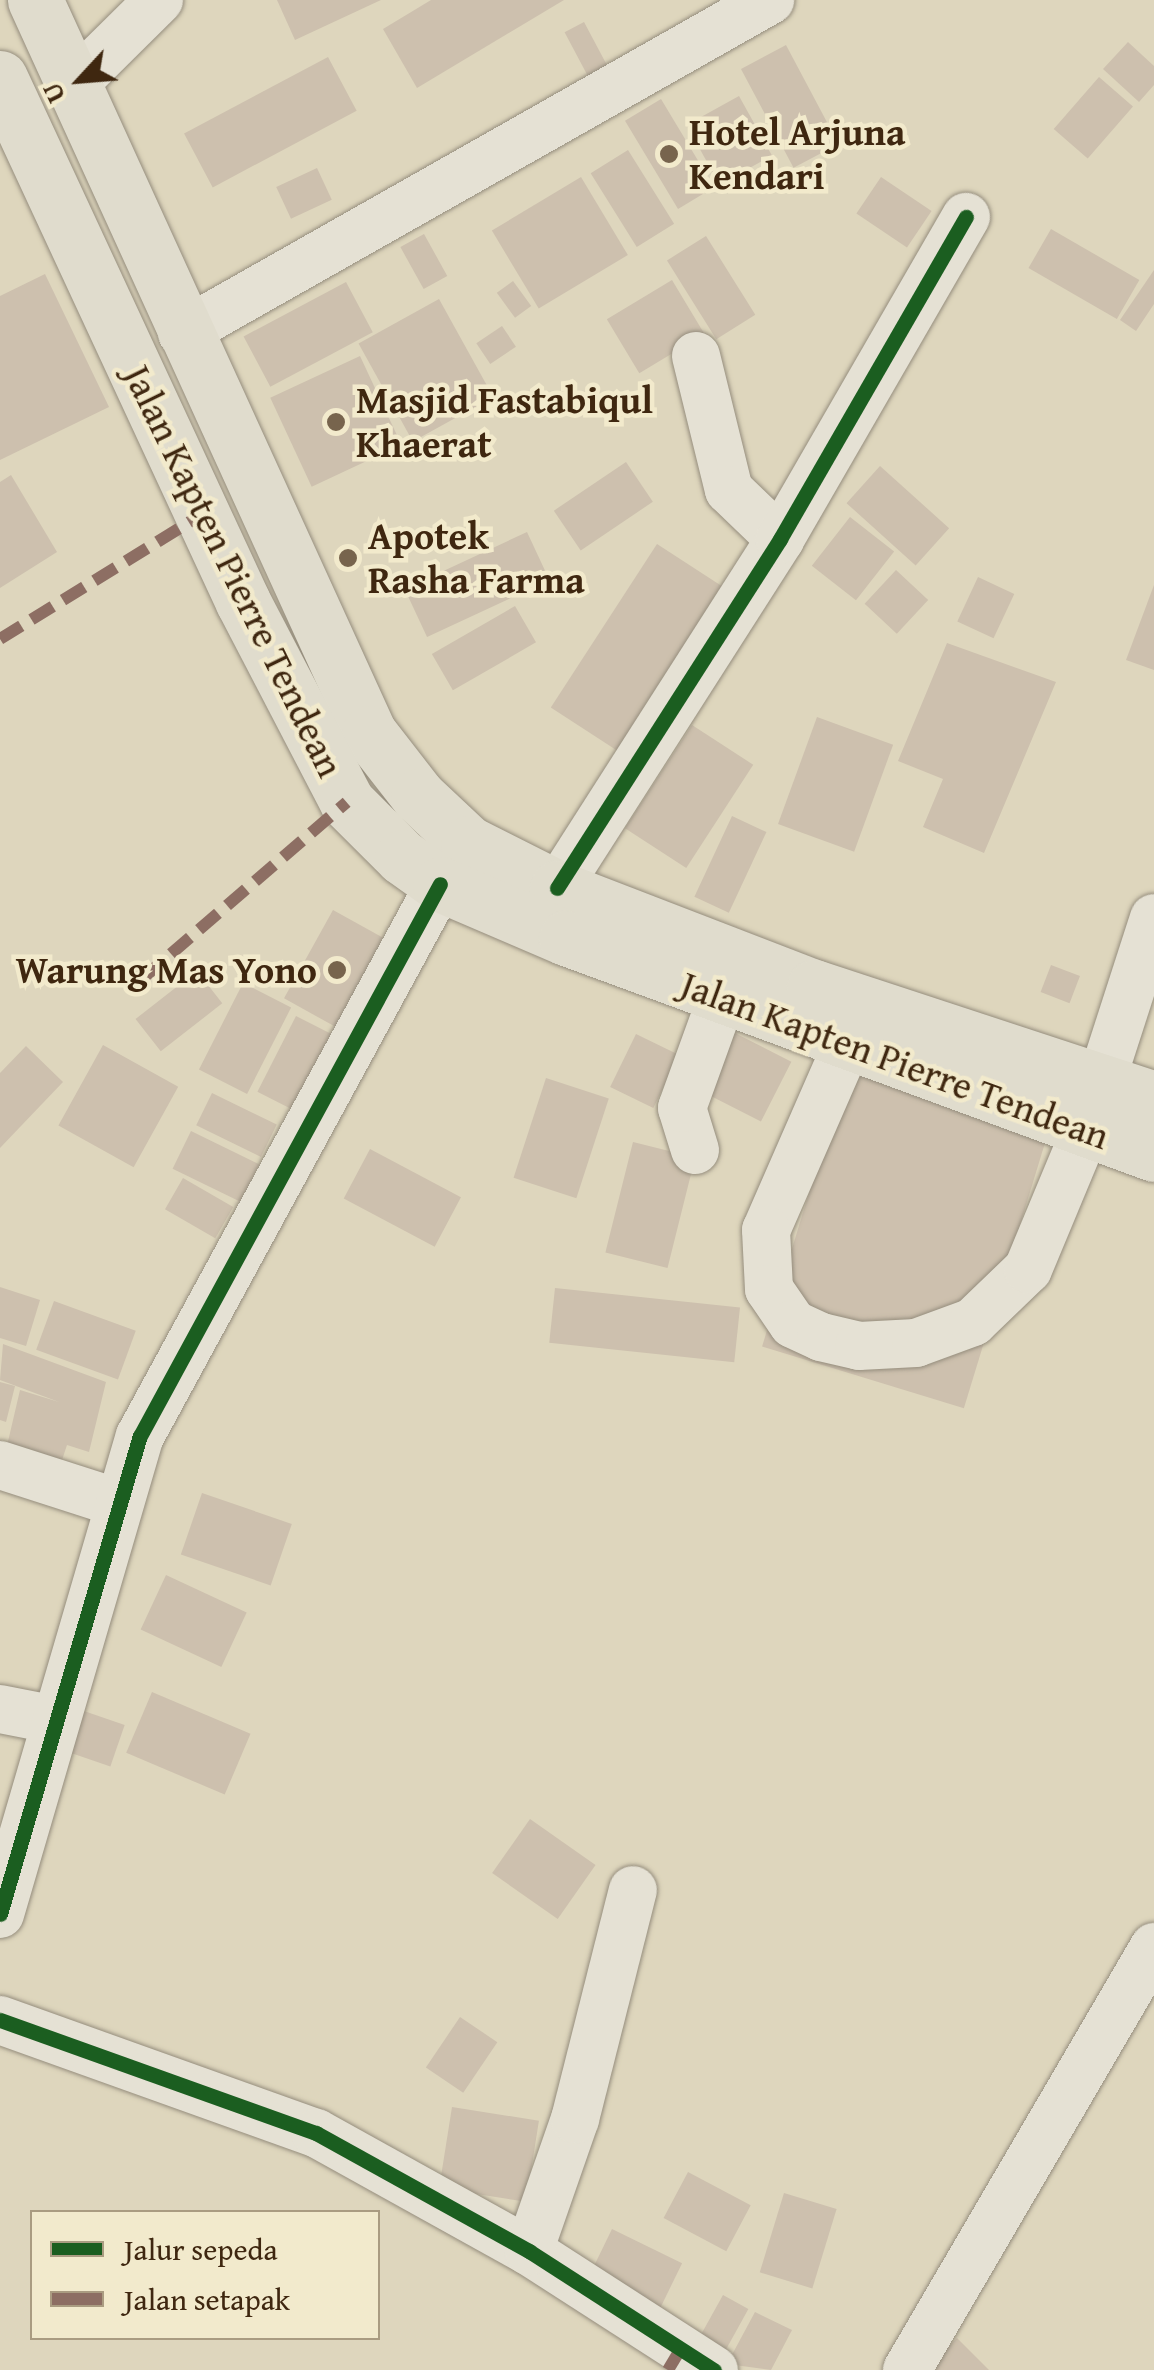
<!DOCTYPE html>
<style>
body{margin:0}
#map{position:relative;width:1154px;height:2370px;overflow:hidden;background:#ded6bd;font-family:"Gentium Book Plus",serif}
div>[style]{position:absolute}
.building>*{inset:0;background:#cdc0ae;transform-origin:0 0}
.roads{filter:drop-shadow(0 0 2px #958d7d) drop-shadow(0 0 2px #958d7d)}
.minor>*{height:48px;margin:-24px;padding:0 24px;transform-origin:24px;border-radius:24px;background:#e5e1d4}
.highway>*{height:55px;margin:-27.5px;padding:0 27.5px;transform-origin:27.5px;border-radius:27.5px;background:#e0dccd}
.quiet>*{height:12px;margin-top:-6px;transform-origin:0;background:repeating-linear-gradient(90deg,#8d6e63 0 25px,transparent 0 37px)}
.cycleway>*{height:15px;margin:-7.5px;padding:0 7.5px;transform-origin:7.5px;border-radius:7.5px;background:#1b5e20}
.dots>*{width:28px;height:28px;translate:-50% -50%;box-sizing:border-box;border:5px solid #f2eacc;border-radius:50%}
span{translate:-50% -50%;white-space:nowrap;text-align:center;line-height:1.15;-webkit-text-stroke:9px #f2eacc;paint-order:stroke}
.poi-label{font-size:38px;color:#3f2710;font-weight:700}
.left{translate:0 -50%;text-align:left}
.right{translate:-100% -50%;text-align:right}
.street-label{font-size:38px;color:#3f2710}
.legend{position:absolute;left:30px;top:2210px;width:350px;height:130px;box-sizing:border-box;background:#f2eacc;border:2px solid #aa9c81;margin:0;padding:12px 18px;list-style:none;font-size:30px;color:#3f2710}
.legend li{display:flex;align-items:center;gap:20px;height:50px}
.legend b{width:50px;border:2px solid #aa9c81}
.north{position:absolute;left:30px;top:30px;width:100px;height:100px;-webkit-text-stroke:8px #f2eacc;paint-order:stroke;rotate:244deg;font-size:28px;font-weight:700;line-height:40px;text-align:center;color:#3f2710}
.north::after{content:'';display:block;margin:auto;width:35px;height:45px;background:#3f2710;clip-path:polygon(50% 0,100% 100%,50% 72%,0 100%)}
</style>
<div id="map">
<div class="building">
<div style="clip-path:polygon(277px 0,381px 0,295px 40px)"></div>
<div style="clip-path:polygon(431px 0,564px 0,417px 88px,383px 29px)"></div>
<div style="left:584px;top:22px;width:66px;height:22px;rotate:62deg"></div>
<div style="clip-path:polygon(1128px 42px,1154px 66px,1154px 85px,1139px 102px,1103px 69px)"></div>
<div style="left:786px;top:45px;width:112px;height:51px;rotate:62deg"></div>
<div style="left:328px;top:57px;width:61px;height:163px;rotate:62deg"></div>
<div style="left:1099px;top:77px;width:45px;height:69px;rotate:41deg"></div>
<div style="left:739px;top:96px;width:68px;height:60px;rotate:61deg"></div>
<div style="left:661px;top:99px;width:103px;height:42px;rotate:59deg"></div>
<div style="left:628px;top:150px;width:87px;height:44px;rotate:58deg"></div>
<div style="left:317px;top:168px;width:35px;height:45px;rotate:65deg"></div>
<div style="left:581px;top:177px;width:91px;height:104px;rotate:59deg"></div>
<div style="left:881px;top:177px;width:61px;height:44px;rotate:34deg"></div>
<div style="left:1051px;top:229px;width:102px;height:45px;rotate:30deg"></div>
<div style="left:424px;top:234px;width:48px;height:27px;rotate:61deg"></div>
<div style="left:706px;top:236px;width:93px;height:46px;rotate:58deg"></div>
<div style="clip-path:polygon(1154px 270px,1154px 304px,1136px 331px,1120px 320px)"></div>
<div style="clip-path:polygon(45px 274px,109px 407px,0 460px,0 296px)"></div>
<div style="left:672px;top:280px;width:63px;height:76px;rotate:59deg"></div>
<div style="left:513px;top:281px;width:31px;height:20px;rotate:54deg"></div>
<div style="left:346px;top:282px;width:57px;height:116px;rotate:62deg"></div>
<div style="left:439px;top:299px;width:112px;height:92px;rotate:61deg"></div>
<div style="left:502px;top:326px;width:25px;height:31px;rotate:56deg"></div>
<div style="left:360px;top:356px;width:98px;height:99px;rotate:65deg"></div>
<div style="left:626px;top:462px;width:48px;height:87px;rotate:56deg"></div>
<div style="left:880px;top:466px;width:93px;height:50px;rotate:42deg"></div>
<div style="clip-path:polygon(11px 475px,57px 552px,0 588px,0 482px)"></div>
<div style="left:850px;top:517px;width:56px;height:62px;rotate:38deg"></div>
<div style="left:527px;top:532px;width:53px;height:135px;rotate:65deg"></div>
<div style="left:657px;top:544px;width:95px;height:195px;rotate:33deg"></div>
<div style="left:896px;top:570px;width:44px;height:46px;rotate:43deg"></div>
<div style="left:978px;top:577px;width:40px;height:49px;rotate:25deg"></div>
<div style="clip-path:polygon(1154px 585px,1154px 670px,1126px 660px)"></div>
<div style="left:515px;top:606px;width:42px;height:96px;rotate:60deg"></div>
<div style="clip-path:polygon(947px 643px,1056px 682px,984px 853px,923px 827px,943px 779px,898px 761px)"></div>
<div style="left:817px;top:717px;width:81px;height:114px;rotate:20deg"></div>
<div style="left:692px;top:725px;width:73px;height:123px;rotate:33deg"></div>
<div style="left:732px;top:816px;width:38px;height:89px;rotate:25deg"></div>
<div style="left:333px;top:910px;width:64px;height:101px;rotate:29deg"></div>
<div style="left:1051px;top:965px;width:31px;height:29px;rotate:21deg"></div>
<div style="left:197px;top:971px;width:41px;height:78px;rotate:52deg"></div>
<div style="left:243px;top:983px;width:54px;height:97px;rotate:27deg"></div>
<div style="left:296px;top:1016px;width:48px;height:85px;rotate:27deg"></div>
<div style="left:729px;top:1030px;width:70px;height:67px;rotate:27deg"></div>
<div style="left:636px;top:1034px;width:48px;height:59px;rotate:26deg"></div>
<div style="left:103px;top:1045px;width:86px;height:92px;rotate:29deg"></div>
<div style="clip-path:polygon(26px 1046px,63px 1082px,0 1148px,0 1073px)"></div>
<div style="left:846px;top:1072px;width:211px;height:287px;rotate:17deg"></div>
<div style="left:546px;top:1078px;width:66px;height:105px;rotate:18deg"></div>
<div style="left:212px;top:1093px;width:72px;height:36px;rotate:26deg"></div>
<div style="left:191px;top:1131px;width:76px;height:42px;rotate:26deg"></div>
<div style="left:633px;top:1142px;width:64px;height:114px;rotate:14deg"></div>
<div style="left:370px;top:1149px;width:103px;height:56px;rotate:28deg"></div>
<div style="left:183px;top:1178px;width:58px;height:36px;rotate:30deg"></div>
<div style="clip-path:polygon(0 1287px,40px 1300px,26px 1346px,0 1338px)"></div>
<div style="left:555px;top:1288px;width:186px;height:55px;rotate:6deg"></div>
<div style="left:54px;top:1301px;width:87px;height:52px;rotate:20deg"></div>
<div style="clip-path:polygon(3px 1344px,106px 1382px,89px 1452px,67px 1445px,55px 1481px,3px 1463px,20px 1390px,59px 1402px,0 1380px)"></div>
<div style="clip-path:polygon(0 1382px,15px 1386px,6px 1422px,0 1420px)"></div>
<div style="left:202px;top:1493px;width:95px;height:65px;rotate:19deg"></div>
<div style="left:166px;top:1575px;width:89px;height:60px;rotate:25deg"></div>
<div style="left:152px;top:1692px;width:107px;height:66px;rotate:23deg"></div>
<div style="left:84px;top:1711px;width:43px;height:44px;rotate:19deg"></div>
<div style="left:530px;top:1819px;width:80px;height:66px;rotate:35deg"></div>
<div style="left:460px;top:2017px;width:45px;height:61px;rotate:34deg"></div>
<div style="left:452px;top:2107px;width:88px;height:82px;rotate:9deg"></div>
<div style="left:688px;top:2172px;width:71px;height:52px;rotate:28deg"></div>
<div style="left:784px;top:2193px;width:55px;height:83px;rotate:17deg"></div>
<div style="left:612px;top:2229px;width:78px;height:53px;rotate:26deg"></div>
<div style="left:723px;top:2295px;width:29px;height:57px;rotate:29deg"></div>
<div style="clip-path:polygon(755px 2312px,792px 2330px,771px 2370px,727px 2364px)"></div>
<div style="clip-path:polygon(957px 2338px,989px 2370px,925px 2370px)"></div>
</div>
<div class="roads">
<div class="minor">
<div style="left:73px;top:85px;width:121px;rotate:-44.7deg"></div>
<div style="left:182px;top:333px;width:676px;rotate:-29.52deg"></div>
<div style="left:696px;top:356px;width:138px;rotate:76.2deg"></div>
<div style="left:729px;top:490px;width:71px;rotate:43.9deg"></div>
<div style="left:557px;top:888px;width:414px;rotate:-57.4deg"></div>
<div style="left:780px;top:539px;width:372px;rotate:-60deg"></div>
<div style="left:847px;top:1045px;width:202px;rotate:113.6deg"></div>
<div style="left:766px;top:1230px;width:59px;rotate:87.1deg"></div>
<div style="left:769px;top:1289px;width:42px;rotate:55.6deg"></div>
<div style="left:793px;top:1324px;width:31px;rotate:25deg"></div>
<div style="left:821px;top:1337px;width:39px;rotate:13deg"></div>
<div style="left:859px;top:1346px;width:57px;rotate:-3deg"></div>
<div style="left:916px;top:1343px;width:61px;rotate:-20.2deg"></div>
<div style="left:973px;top:1322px;width:76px;rotate:-43.9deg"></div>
<div style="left:1028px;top:1269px;width:151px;rotate:-67.4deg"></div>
<div style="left:1102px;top:1079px;width:169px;rotate:-72.1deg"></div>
<div style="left:695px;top:1150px;width:44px;rotate:-107.2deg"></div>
<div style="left:682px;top:1108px;width:120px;rotate:-70.1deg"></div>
<div style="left:0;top:1465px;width:121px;rotate:17.8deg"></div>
<div style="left:0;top:1709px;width:52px;rotate:11.1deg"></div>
<div style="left:0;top:1914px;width:498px;rotate:-73.7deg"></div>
<div style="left:140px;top:1436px;width:628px;rotate:-61.48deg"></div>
<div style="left:0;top:2020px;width:336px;rotate:19.7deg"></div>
<div style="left:316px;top:2133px;width:244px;rotate:29deg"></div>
<div style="left:529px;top:2251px;width:220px;rotate:32.8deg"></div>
<div style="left:529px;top:2251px;width:140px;rotate:-70.8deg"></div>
<div style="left:575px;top:2119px;width:236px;rotate:-75.8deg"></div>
<div style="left:907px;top:2370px;width:490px;rotate:-59.7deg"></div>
</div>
<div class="highway">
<div style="left:35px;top:0;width:806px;rotate:65.5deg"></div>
<div style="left:369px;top:733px;width:80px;rotate:52.1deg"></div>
<div style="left:418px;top:796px;width:69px;rotate:43.2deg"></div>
<div style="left:468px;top:843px;width:100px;rotate:26.8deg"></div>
<div style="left:557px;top:888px;width:275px;rotate:21.1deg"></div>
<div style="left:814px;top:987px;width:358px;rotate:18.2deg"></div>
<div style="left:0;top:78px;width:578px;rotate:65.12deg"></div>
<div style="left:243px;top:602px;width:225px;rotate:62.5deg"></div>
<div style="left:347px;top:802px;width:78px;rotate:45deg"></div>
<div style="left:402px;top:857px;width:47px;rotate:35.4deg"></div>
<div style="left:440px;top:884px;width:137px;rotate:23.2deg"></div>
<div style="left:566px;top:938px;width:626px;rotate:20.17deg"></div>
</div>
</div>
<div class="quiet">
<div style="left:0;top:639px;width:234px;rotate:-31.7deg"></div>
<div style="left:143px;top:978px;width:269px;rotate:-40.8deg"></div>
<div style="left:668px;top:2370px;width:29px;rotate:-59deg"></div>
</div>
<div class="cycleway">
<div style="left:557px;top:888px;width:414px;rotate:-57.4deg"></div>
<div style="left:780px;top:539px;width:372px;rotate:-60deg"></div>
<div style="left:0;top:1914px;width:498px;rotate:-73.7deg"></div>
<div style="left:140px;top:1436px;width:628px;rotate:-61.48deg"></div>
<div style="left:0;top:2020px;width:336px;rotate:19.7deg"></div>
<div style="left:316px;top:2133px;width:244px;rotate:29deg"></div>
<div style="left:529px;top:2251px;width:220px;rotate:32.8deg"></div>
</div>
<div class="dots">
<div style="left:669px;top:154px;background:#77644d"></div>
<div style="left:336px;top:422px;background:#77644d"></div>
<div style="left:348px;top:558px;background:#77644d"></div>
<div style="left:337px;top:970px;background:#77644d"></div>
</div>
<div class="poi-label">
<span class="left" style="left:689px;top:154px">Hotel Arjuna<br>Kendari</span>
<span class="left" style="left:356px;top:422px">Masjid Fastabiqul<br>Khaerat</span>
<span class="left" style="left:368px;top:558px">Apotek<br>Rasha Farma</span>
<span class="right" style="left:317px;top:970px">Warung Mas Yono</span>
</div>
<div class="street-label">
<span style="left:234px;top:571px;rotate:64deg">Jalan Kapten Pierre Tendean</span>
<span style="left:895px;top:1060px;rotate:20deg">Jalan Kapten Pierre Tendean</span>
</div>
<ul class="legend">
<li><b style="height:12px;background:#1b5e20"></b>Jalur sepeda</li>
<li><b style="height:12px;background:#8d6e63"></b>Jalan setapak</li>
</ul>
<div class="north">U</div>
</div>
